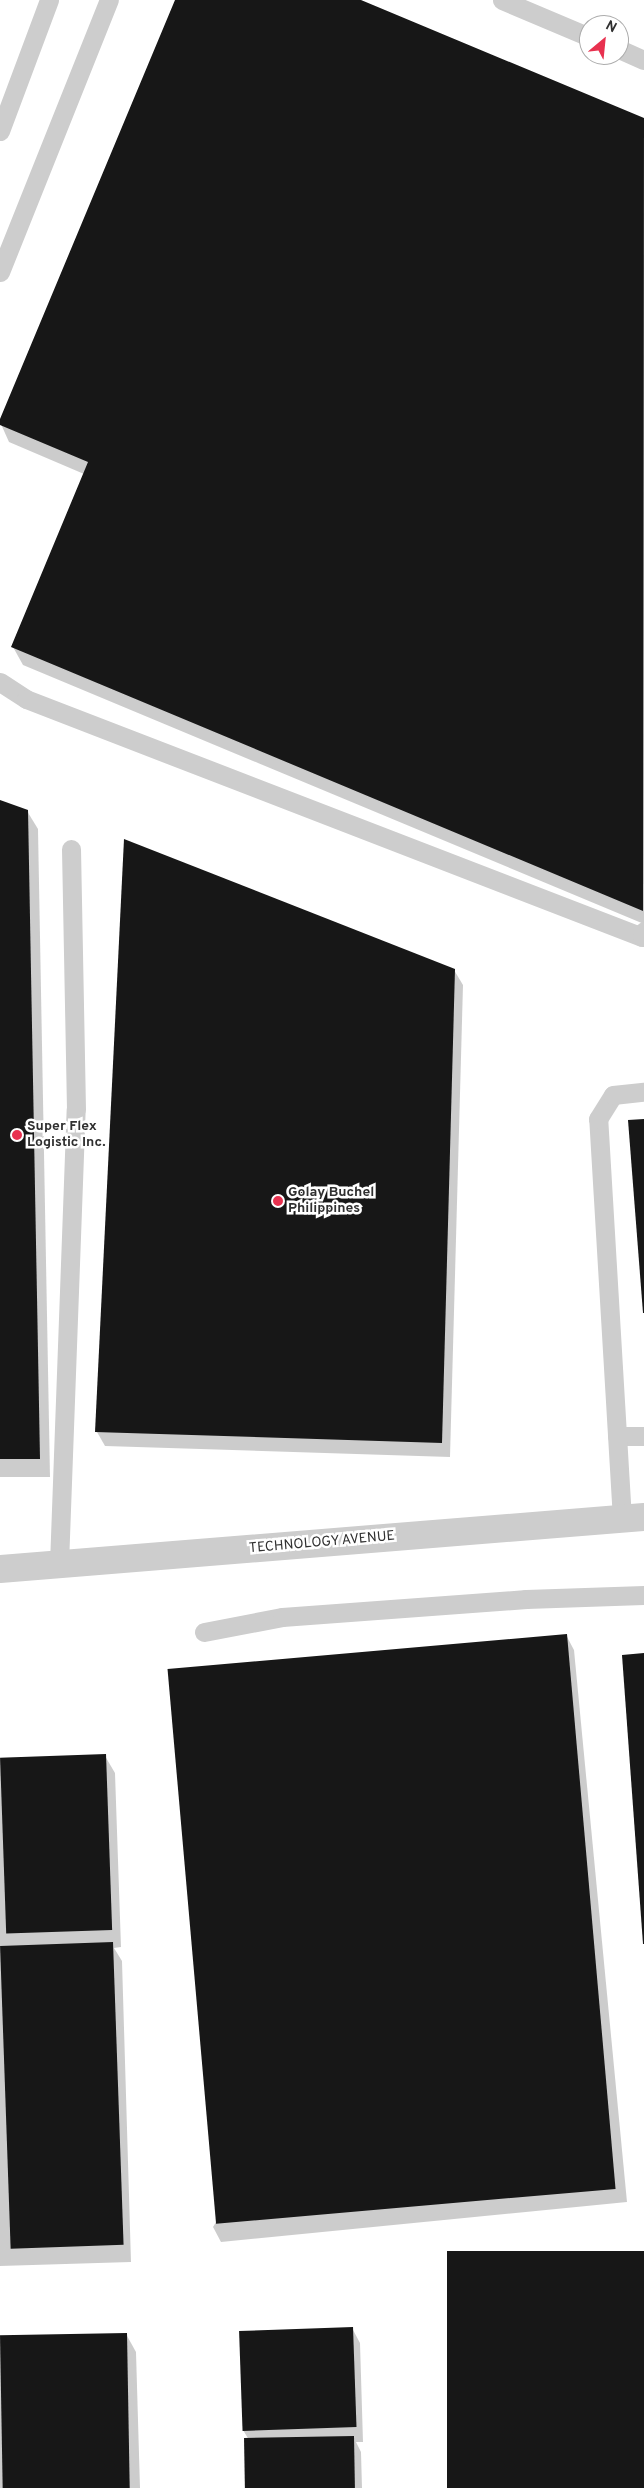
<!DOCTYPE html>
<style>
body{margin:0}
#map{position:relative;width:644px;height:2488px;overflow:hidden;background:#fff;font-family:Overpass,sans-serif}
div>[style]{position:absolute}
.shadow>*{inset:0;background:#0003}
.building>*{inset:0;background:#171717;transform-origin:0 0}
.service>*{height:19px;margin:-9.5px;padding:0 9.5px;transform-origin:9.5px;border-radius:9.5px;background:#cdcdcd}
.minor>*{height:28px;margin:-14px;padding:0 14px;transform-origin:14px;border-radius:14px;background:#cdcdcd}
.dots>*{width:14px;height:14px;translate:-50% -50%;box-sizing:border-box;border:2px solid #fff;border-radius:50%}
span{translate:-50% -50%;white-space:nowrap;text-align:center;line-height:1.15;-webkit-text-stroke:5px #fff;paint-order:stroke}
.poi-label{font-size:14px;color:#303030;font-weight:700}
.left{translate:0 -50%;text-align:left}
.street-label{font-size:14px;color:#303030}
.north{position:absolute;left:579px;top:15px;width:50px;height:50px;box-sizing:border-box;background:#fff;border:1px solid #acacac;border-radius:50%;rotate:28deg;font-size:14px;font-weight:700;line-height:20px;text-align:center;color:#303030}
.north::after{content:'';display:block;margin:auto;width:18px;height:22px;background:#e8314f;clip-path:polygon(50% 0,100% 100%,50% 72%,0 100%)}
</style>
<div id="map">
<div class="shadow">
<div style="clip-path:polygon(176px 0,359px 0,644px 119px,644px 924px,23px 665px,13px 647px,84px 474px,9px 442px,0 422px)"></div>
<div style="clip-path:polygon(0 801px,27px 811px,38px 829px,50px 1477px,0 1477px)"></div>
<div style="clip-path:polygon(454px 970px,463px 985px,450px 1457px,105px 1446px,97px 1432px)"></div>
<div style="clip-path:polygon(566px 1635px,574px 1650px,627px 2202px,221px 2242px,213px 2227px)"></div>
<div style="clip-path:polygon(105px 1756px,115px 1773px,121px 1947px,114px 1948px,122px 1961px,131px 2262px,0 2266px,0 1758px)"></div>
<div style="clip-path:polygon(352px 2328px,360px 2343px,363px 2442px,356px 2442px,361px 2452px,362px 2488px,246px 2488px,249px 2440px,243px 2430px)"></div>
<div style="clip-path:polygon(126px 2334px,136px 2352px,140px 2488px,0 2488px,0 2337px)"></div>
</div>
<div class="building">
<div style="clip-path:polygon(175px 0,361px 0,644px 118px,643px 911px,11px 647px,88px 462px,0 425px,0 419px)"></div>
<div style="clip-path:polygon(0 800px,28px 810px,40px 1459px,0 1459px)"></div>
<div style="clip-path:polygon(124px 839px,455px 969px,442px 1443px,95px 1432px)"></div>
<div style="clip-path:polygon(644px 1119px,644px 1313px,643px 1313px,628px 1120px)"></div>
<div style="left:567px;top:1634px;width:557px;height:401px;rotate:85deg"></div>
<div style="clip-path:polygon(644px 1653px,644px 1944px,643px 1944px,622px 1655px)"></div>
<div style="left:106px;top:1754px;width:176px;height:106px;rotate:88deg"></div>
<div style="left:113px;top:1942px;width:303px;height:113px;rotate:88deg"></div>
<div style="left:644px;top:2251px;width:237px;height:197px;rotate:90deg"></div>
<div style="left:353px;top:2327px;width:100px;height:114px;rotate:88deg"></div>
<div style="left:127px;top:2333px;width:155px;height:127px;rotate:89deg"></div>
<div style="left:354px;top:2436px;width:52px;height:110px;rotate:89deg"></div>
</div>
<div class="service">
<div style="left:502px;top:0;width:95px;rotate:23deg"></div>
<div style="left:619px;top:49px;width:27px;rotate:24deg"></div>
<div style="left:0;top:131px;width:140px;rotate:-69.5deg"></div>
<div style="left:0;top:272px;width:293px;rotate:-68.2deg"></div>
<div style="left:0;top:682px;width:31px;rotate:33deg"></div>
<div style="left:26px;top:699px;width:660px;rotate:21.12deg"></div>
<div style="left:642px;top:937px;width:6px;rotate:-72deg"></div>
<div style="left:617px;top:1436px;width:27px"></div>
<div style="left:622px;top:1519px;width:401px;rotate:-93.4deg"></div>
<div style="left:598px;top:1119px;width:28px;rotate:-58deg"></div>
<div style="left:613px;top:1095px;width:31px;rotate:-6deg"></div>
<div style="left:59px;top:1564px;width:455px;rotate:-87.9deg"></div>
<div style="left:76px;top:1109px;width:260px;rotate:-91.1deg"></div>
<div style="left:204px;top:1632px;width:79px;rotate:-10.9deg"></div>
<div style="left:282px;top:1617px;width:245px;rotate:-4.2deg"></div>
<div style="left:526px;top:1599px;width:118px;rotate:-1.9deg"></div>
</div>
<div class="minor">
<div style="left:0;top:1569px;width:646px;rotate:-4.62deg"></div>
</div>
<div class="dots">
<div style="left:17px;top:1135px;background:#e8314f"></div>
<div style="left:278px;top:1201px;background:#e8314f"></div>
</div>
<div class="poi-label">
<span class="left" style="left:27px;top:1135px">Super Flex<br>Logistic Inc.</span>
<span class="left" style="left:288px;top:1201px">Golay Buchel<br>Philippines</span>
</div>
<div class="street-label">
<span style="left:322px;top:1543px;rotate:-5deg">TECHNOLOGY AVENUE</span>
</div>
<div class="north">N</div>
</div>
